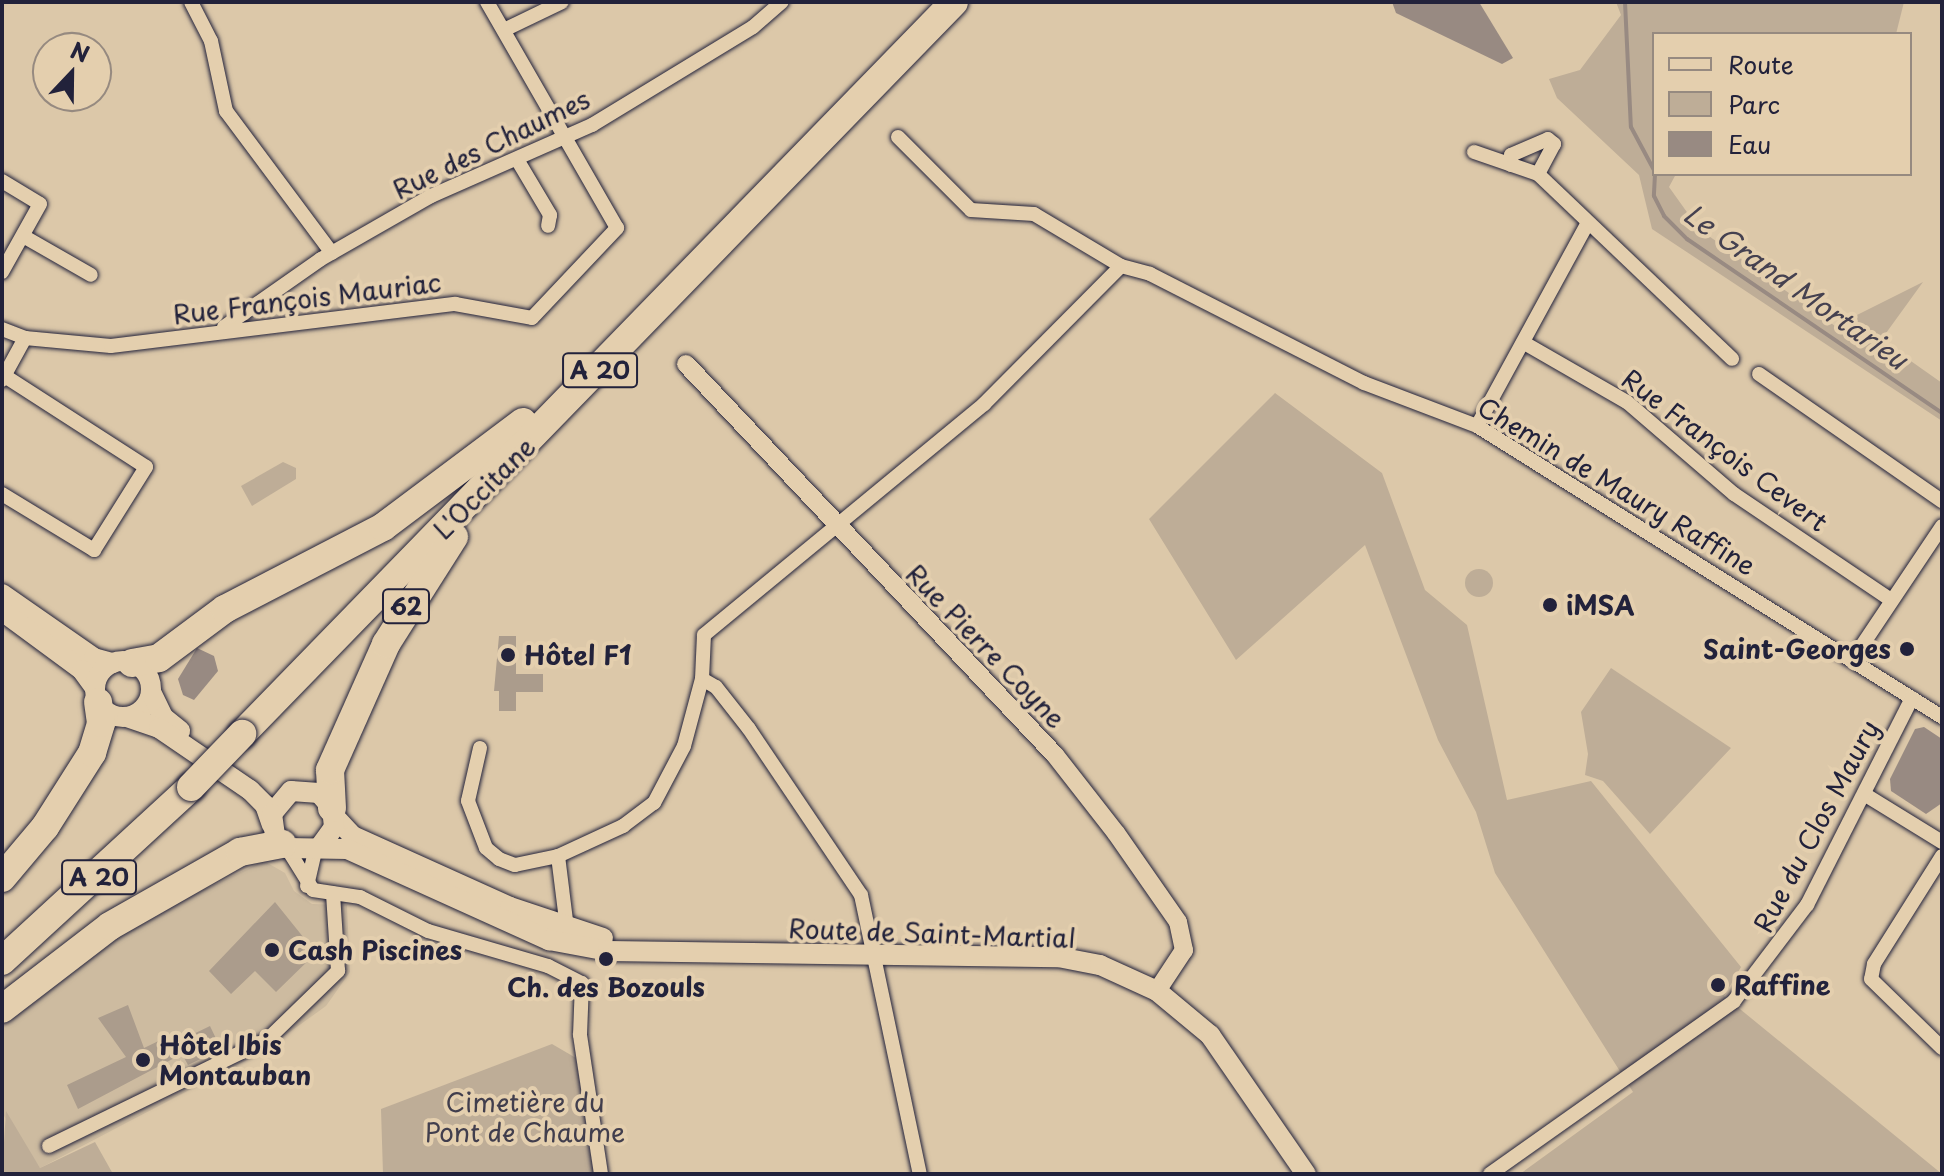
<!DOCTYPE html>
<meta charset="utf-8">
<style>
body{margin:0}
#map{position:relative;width:1944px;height:1176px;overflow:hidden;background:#dcc8a9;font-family:"Playpen Sans",sans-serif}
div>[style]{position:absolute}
.built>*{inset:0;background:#cdbba0}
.green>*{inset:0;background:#bead97}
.round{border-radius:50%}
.water>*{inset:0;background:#988a82}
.stream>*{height:4px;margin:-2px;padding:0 2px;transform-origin:2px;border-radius:2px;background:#988a82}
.building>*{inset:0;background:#ab9c8c}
.roads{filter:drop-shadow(0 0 2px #22223b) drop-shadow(0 0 2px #22223b)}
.minor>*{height:14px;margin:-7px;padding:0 7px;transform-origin:7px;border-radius:7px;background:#e4cfae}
.tertiary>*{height:18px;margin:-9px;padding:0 9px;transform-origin:9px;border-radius:9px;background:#e4cfae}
.secondary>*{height:20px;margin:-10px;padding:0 10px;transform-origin:10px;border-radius:10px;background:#e4cfae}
.secondary>.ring{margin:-10px;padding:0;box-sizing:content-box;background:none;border:20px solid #e4cfae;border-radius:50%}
.motorway>*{height:28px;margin:-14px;padding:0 14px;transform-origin:14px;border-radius:14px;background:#e4cfae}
.bridges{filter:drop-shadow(0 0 2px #22223b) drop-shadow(0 0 2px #22223b)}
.motorway-bridge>*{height:28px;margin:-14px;padding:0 14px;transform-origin:14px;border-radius:14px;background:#e4cfae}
.dots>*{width:22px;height:22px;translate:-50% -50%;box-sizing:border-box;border:4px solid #e4cfae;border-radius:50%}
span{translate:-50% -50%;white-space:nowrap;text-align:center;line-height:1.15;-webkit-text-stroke:8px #e4cfae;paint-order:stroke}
.shield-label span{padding:2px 6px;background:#e4cfae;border:2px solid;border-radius:6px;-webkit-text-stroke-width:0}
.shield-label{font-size:24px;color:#22223b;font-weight:700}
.street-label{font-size:26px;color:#22223b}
.poi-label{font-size:26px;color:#22223b;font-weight:700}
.left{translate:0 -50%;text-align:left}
.right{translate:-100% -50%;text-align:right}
.park-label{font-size:26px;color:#413e4d}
.water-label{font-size:28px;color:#454150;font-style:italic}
.frame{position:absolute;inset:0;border:4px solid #22223b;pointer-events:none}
.legend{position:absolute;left:1652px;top:32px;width:260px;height:144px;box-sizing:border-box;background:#e4cfae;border:2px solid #968a80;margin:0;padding:10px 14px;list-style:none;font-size:24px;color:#22223b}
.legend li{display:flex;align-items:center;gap:16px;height:40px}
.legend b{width:40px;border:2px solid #968a80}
.north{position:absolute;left:32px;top:32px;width:80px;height:80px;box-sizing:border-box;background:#e4cfae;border:2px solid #968a80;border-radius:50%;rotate:22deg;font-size:22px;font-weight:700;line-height:32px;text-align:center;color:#22223b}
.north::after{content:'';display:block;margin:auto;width:28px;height:36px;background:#22223b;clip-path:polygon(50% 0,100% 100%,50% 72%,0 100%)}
</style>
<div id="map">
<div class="built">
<div style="clip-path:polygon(264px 861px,285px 873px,294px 891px,312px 904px,347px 905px,350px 972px,326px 1006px,262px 1052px,40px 1168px,2px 1113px,2px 1026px,141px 920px)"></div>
</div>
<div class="green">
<div style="clip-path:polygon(1616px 2px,1904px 2px,1896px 34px,1654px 34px,1654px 174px,1676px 174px,1669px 187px,1699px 229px,1835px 326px,1923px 282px,1881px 340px,1942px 383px,1942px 421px,1652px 229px,1639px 175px,1557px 98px,1549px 79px,1580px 70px,1621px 15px)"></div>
<div style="clip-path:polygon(1275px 393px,1382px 473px,1425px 590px,1467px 625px,1507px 800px,1591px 781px,1741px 967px,1724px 996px,1942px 1174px,1520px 1174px,1633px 1092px,1495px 873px,1476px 812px,1438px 740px,1365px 545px,1236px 660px,1149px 519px)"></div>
<div style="clip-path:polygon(283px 462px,296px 468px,296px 479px,252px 506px,241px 486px)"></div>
<div class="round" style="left:1465px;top:569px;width:28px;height:28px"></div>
<div style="clip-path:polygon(1611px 668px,1731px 748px,1650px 834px,1603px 781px,1585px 775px,1588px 754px,1581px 712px)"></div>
<div style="clip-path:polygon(552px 1044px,576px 1058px,594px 1174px,383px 1174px,381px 1109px)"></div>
<div style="clip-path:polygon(6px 1111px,40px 1168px,95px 1142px,113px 1174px,2px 1174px)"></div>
</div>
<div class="water">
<div style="clip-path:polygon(1392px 2px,1479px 2px,1513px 58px,1502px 64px,1396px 13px)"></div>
<div style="clip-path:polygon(197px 648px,214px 656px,218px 671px,194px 700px,183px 695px,178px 679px)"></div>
<div style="clip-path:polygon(1924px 727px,1942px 739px,1942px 803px,1926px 814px,1891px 791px,1890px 779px,1915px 729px)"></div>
</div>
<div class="stream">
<div style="left:1625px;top:2px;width:125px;rotate:87.3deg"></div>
<div style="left:1631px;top:127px;width:49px;rotate:61.9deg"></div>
<div style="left:1655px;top:174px;width:22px;rotate:93deg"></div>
<div style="left:1654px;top:196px;width:22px;rotate:63deg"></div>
<div style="left:1664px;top:216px;width:33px;rotate:45deg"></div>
<div style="left:1687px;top:239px;width:309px;rotate:34.3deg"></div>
</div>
<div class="building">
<div style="clip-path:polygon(499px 636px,516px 636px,516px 674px,543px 674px,543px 692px,516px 692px,516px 711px,499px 711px,499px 691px,494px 691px)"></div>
<div style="clip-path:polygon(275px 902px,316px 953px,276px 992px,255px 971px,231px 994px,209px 971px)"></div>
<div style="clip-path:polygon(128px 1005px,144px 1048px,173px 1034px,177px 1042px,210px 1026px,221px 1049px,188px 1065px,182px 1054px,78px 1109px,67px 1085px,126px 1057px,98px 1018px)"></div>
</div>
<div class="roads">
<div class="minor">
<div style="left:191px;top:2px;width:44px;rotate:62.9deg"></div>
<div style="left:211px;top:41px;width:72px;rotate:77.9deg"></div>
<div style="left:226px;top:111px;width:177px;rotate:53.3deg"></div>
<div style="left:504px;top:30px;width:64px;rotate:-25.8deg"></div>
<div style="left:898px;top:137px;width:103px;rotate:45deg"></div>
<div style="left:971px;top:210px;width:63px;rotate:3.6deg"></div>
<div style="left:1034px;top:214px;width:101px;rotate:30.9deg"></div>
<div style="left:1121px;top:266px;width:30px;rotate:15deg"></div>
<div style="left:1150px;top:274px;width:240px;rotate:27deg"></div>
<div style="left:1364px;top:383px;width:121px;rotate:20.8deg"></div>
<div style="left:1477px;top:426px;width:549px;rotate:32.04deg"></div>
<div style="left:1474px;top:152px;width:68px;rotate:19deg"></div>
<div style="left:1538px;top:174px;width:268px;rotate:43.6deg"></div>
<div style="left:518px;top:161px;width:63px;rotate:59.3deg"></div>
<div style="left:550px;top:215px;width:11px;rotate:100deg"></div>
<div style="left:1511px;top:165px;width:10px;rotate:-90deg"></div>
<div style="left:1511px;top:155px;width:40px;rotate:-23.4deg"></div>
<div style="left:1548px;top:139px;width:8px;rotate:40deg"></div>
<div style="left:1554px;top:144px;width:34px;rotate:118deg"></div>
<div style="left:2px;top:181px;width:44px;rotate:31.2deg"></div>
<div style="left:40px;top:204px;width:78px;rotate:119.2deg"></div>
<div style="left:23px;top:236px;width:78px;rotate:29.8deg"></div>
<div style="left:224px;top:327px;width:118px;rotate:-35deg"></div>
<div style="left:321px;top:259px;width:127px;rotate:-29.8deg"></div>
<div style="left:431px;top:196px;width:176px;rotate:-23.8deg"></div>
<div style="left:592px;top:125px;width:188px;rotate:-31.3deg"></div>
<div style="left:753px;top:27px;width:38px;rotate:-41deg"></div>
<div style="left:2px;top:329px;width:25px;rotate:21deg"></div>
<div style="left:25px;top:338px;width:86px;rotate:5.3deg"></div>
<div style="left:111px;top:346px;width:347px;rotate:-7deg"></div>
<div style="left:455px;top:304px;width:78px;rotate:10.3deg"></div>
<div style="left:532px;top:318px;width:124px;rotate:-46.6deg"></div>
<div style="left:617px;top:228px;width:261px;rotate:-119.9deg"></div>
<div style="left:1526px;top:344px;width:116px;rotate:29.9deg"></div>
<div style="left:1627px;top:402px;width:141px;rotate:40.7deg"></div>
<div style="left:1734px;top:494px;width:189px;rotate:34deg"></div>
<div style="left:1759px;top:374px;width:223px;rotate:34.8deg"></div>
<div style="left:2px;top:380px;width:48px;rotate:-61.3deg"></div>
<div style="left:1477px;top:426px;width:230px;rotate:-61.4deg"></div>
<div style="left:2px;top:494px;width:108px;rotate:31.3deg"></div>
<div style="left:94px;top:550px;width:98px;rotate:-57.9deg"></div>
<div style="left:146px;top:467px;width:168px;rotate:-147.2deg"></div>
<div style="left:1853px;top:659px;width:160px;rotate:-56.2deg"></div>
<div style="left:702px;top:679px;width:16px;rotate:30deg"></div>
<div style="left:716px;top:687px;width:53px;rotate:51.8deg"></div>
<div style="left:749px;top:729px;width:200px;rotate:56deg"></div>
<div style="left:861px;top:895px;width:285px;rotate:78.1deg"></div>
<div style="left:480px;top:748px;width:54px;rotate:102.8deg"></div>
<div style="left:468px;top:801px;width:50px;rotate:69deg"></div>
<div style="left:486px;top:848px;width:17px;rotate:40deg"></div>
<div style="left:499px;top:859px;width:17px;rotate:21deg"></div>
<div style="left:515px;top:865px;width:44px;rotate:-11.8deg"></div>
<div style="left:558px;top:856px;width:72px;rotate:-24.8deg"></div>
<div style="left:623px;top:826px;width:39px;rotate:-37deg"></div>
<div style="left:654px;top:803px;width:64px;rotate:-62.2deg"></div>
<div style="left:684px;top:746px;width:69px;rotate:-75deg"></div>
<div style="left:702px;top:679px;width:44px;rotate:-87.4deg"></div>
<div style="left:704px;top:635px;width:363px;rotate:-39.5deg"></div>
<div style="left:984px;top:404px;width:194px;rotate:-45.2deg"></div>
<div style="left:1864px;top:794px;width:92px;rotate:31.6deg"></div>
<div style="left:287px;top:848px;width:49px;rotate:58.2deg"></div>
<div style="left:313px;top:890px;width:48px;rotate:8.5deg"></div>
<div style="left:360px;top:897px;width:76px;rotate:26.6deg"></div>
<div style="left:428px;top:931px;width:125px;rotate:16.3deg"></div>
<div style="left:548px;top:966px;width:38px;rotate:27deg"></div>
<div style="left:582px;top:983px;width:52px;rotate:92.2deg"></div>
<div style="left:580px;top:1035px;width:141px;rotate:81.4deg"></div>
<div style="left:558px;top:856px;width:73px;rotate:82.9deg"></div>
<div style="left:1942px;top:856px;width:128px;rotate:122.2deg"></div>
<div style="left:1874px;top:964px;width:15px;rotate:101deg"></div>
<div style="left:1871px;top:979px;width:99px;rotate:44.2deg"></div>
<div style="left:307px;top:886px;width:37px;rotate:-77deg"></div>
<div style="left:49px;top:1146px;width:244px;rotate:-26deg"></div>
<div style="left:268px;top:1039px;width:98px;rotate:-44.2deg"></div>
<div style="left:338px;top:971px;width:78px;rotate:-93.7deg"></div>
<div style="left:1490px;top:1174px;width:299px;rotate:-35.3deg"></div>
<div style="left:1734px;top:1001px;width:121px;rotate:-52.8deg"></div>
<div style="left:1807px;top:905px;width:232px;rotate:-63.1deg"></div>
</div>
<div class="tertiary">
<div style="left:686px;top:364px;width:538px;rotate:46.66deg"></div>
<div style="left:1055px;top:755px;width:99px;rotate:52deg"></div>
<div style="left:1116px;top:833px;width:108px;rotate:55.1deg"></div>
<div style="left:1178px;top:922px;width:29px;rotate:78deg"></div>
<div style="left:1184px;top:950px;width:49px;rotate:123.4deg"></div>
</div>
<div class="secondary">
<div style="left:2px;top:594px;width:112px;rotate:34.8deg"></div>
<div style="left:94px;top:658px;width:19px;rotate:16deg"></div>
<div style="left:2px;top:611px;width:99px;rotate:36.4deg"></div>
<div style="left:82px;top:670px;width:22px;rotate:54deg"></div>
<div class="ring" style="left:95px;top:661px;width:36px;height:36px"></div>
<div style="left:151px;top:692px;width:28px;rotate:64deg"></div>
<div style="left:163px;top:717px;width:22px;rotate:39deg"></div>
<div style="left:127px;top:717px;width:34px;rotate:19deg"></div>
<div style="left:159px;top:728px;width:110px;rotate:34.3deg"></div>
<div style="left:250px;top:790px;width:21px;rotate:45deg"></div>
<div style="left:265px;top:805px;width:21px;rotate:71deg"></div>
<div style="left:335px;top:817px;width:26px;rotate:47deg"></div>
<div style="left:353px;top:836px;width:172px;rotate:24.3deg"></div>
<div style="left:510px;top:907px;width:98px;rotate:18.4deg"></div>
<div style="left:319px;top:848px;width:26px;rotate:-54deg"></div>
<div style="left:334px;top:827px;width:19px;rotate:-96deg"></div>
<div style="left:332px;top:808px;width:20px;rotate:-131deg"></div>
<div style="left:319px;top:793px;width:28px;rotate:-176deg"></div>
<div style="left:291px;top:791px;width:30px;rotate:130deg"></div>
<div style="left:272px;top:814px;width:21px;rotate:82deg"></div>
<div style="left:275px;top:835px;width:18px;rotate:47deg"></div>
<div style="left:287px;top:848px;width:60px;rotate:1deg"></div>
<div style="left:347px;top:849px;width:222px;rotate:24.3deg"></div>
<div style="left:549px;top:940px;width:60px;rotate:10.6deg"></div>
<div style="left:608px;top:951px;width:450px;rotate:0.8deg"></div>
<div style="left:1058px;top:957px;width:43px;rotate:10.8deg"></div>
<div style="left:1100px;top:965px;width:63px;rotate:24.5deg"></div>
<div style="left:1157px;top:991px;width:69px;rotate:39.7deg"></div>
<div style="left:1210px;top:1035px;width:169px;rotate:55.4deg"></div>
</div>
<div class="motorway">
<div style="left:132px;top:663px;width:27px;rotate:-10deg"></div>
<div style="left:159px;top:658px;width:82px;rotate:-36.6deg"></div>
<div style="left:225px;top:609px;width:178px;rotate:-27.4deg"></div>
<div style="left:383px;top:527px;width:175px;rotate:-36.9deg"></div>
<div style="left:242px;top:734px;width:1021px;rotate:-45.79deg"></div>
<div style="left:332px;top:808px;width:38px;rotate:-93deg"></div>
<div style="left:330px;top:770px;width:138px;rotate:-66deg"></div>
<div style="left:386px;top:644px;width:127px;rotate:-57.6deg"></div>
<div style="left:2px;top:878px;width:67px;rotate:-49.9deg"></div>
<div style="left:45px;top:827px;width:88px;rotate:-57.6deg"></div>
<div style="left:92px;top:753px;width:31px;rotate:-73deg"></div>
<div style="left:101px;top:723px;width:21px;rotate:-98deg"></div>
<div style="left:2px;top:961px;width:257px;rotate:-42.6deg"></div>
<div style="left:2px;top:1009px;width:136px;rotate:-37.5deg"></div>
<div style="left:110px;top:926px;width:150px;rotate:-29.6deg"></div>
<div style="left:240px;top:852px;width:43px;rotate:-10.8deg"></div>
</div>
</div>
<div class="bridges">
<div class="motorway-bridge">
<div style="left:191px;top:787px;width:74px;rotate:-46.1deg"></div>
</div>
</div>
<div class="dots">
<div style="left:1550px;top:605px;background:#22223b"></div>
<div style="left:1907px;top:649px;background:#22223b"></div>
<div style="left:508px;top:655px;background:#22223b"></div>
<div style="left:272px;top:950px;background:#22223b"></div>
<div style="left:606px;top:959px;background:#22223b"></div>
<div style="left:1718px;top:985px;background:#22223b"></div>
<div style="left:143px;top:1060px;background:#22223b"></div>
</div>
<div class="shield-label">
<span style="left:600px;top:370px">A 20</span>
<span style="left:406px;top:606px">62</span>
<span style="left:99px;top:877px">A 20</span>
</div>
<div class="street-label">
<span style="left:491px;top:144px;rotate:-26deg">Rue des Chaumes</span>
<span style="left:307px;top:298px;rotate:-7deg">Rue François Mauriac</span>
<span style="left:1725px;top:450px;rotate:37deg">Rue François Cevert</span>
<span style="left:1617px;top:486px;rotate:31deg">Chemin de Maury Raffine</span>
<span style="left:484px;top:488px;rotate:-45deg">L'Occitane</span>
<span style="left:986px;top:646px;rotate:46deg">Rue Pierre Coyne</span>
<span style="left:1816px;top:826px;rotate:-62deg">Rue du Clos Maury</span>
<span style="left:932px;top:933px;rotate:2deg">Route de Saint-Martial</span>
</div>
<div class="poi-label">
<span class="left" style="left:1566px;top:605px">iMSA</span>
<span class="right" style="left:1891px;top:649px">Saint-Georges</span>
<span class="left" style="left:524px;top:655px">Hôtel F1</span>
<span class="left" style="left:288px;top:950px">Cash Piscines</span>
<span class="left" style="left:1734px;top:985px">Raffine</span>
<span style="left:606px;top:987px">Ch. des Bozouls</span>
<span class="left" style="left:159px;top:1060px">Hôtel Ibis<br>Montauban</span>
</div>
<div class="park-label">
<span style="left:525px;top:1117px">Cimetière du<br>Pont de Chaume</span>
</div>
<div class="water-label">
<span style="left:1796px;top:286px;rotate:35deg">Le Grand Mortarieu</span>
</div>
<div class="frame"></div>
<ul class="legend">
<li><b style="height:10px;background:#e4cfae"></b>Route</li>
<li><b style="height:22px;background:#bead97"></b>Parc</li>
<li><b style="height:22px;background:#988a82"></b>Eau</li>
</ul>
<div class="north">N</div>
</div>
